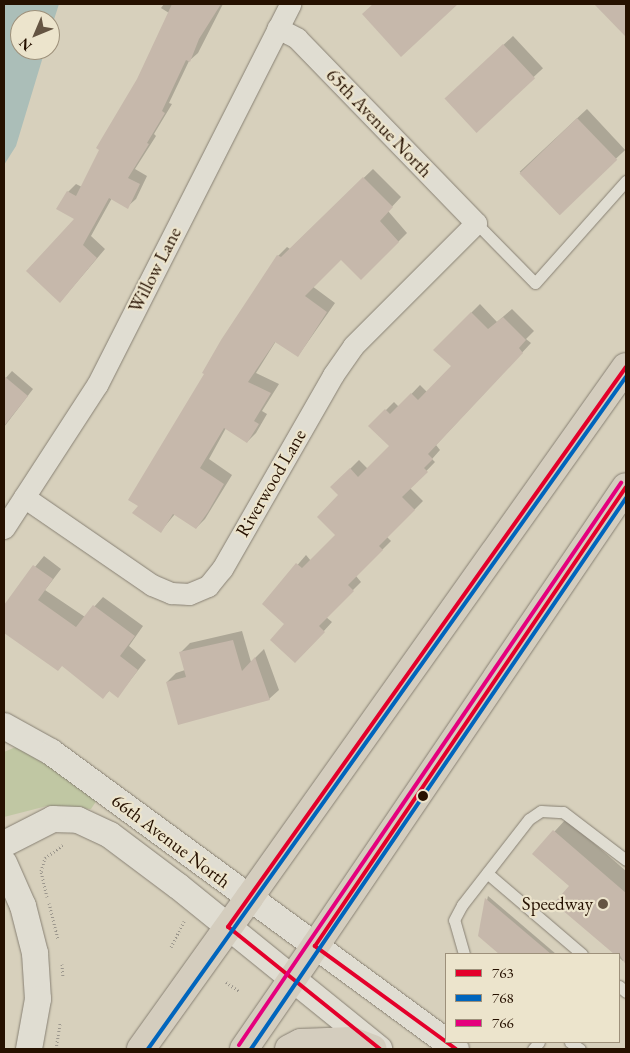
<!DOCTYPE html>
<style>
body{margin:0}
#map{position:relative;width:630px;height:1053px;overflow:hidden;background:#d7d0bc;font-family:"EB Garamond",serif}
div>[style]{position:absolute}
.green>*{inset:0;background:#c0c7a3}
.water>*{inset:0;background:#abbeb8}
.shadow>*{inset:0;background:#0003;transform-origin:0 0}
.building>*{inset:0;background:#c6b8ab;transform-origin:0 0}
.path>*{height:3px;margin-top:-1.5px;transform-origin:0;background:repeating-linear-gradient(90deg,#9c978d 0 1px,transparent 0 3.5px)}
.roads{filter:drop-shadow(0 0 1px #888174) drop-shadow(0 0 1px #888174)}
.service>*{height:11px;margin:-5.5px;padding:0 5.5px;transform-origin:5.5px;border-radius:5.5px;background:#e0ddd2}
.minor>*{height:21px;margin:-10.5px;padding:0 10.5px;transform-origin:10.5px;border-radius:10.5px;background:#e0ddd2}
.tertiary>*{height:26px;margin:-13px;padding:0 13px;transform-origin:13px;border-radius:13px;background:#e0ddd2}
.trunk>*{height:28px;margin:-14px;padding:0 14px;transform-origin:14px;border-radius:14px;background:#d4cdbe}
.motorway>*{height:28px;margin:-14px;padding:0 14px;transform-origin:14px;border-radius:14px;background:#d4cdbe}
.bus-1>*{height:4px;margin:-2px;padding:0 2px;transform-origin:2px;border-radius:2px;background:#e4002b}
.bus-2>*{height:4px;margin:-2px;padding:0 2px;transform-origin:2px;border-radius:2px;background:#0065bd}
.bus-3>*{height:4px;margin:-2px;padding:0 2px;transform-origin:2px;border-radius:2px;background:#e5007d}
.dots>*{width:14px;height:14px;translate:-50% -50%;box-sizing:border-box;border:2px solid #ece4cc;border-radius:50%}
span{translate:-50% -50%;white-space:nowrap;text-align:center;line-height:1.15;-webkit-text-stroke:4.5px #ece4cc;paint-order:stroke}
.street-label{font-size:19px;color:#261100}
.poi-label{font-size:19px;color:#261100}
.right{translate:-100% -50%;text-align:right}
.frame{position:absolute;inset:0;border:5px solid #261100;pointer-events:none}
.legend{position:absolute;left:445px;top:953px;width:175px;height:90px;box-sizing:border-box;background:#ece4cc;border:1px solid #9d907a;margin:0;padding:6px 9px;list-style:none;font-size:15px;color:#261100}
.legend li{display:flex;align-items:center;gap:10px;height:25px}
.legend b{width:25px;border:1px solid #9d907a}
.north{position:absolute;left:10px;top:10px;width:50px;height:50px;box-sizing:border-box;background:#ece4cc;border:1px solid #9d907a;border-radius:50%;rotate:225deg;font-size:14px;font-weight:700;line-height:20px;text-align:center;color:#261100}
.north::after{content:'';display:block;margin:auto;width:18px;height:22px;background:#645442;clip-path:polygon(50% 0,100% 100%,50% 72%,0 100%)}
</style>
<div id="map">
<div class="green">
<div style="clip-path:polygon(18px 746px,29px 749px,97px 800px,91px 809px,47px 806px,4px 817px,4px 752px)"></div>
</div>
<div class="water">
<div style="clip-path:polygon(4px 4px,59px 4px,50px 32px,50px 20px,20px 20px,20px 50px,45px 50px,16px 146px,4px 165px)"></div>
</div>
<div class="shadow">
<div style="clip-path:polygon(164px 4px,223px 4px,198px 53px,189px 61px,169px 103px,172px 104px,154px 134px,156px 136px,135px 169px,147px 176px,136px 199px,127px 207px,112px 198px,91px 236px,105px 249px,60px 302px,76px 218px,68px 192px,76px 184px,82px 187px,138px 80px,169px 13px,161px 8px)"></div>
<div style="clip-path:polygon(374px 4px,456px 4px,401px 55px,363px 14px)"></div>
<div style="clip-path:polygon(596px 4px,626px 4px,626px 29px,623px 32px)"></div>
<div style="left:513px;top:36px;width:44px;height:91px;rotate:47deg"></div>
<div style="left:587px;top:109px;width:56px;height:92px;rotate:47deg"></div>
<div style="clip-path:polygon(373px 169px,401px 197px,388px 211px,407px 233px,361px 279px,341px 258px,312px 286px,335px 303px,298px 356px,276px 341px,256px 373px,279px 384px,262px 411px,267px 414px,256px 433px,247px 442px,226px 428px,209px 459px,232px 475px,205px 519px,196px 528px,175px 514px,161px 531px,140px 505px,222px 341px,278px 256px,287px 247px,290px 249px)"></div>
<div style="clip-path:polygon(480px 304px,497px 322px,512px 309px,534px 331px,526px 339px,531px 343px,436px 445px,440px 450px,432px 459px,435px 462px,410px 488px,423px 501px,387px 537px,391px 541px,356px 576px,361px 582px,326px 617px,332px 622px,304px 653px,285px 624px,264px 604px,306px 555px,311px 561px,337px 535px,340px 495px,332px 487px,359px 460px,368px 469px,390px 446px,370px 426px,394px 402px,399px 407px,420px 385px,427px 392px,453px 366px,434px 350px)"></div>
<div style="clip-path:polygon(12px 371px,33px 389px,4px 427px,4px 380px)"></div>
<div style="clip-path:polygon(44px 556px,61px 569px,45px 590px,85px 617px,103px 597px,143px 626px,129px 646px,146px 660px,118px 696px,110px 690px,103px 697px,21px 584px)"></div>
<div style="clip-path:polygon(242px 631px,251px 662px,264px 649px,279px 690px,269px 699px,167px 682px,176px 673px,185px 670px,181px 652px,190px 643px)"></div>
<div style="clip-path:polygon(566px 819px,626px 871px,626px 958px,623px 961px,556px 903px,570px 886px,534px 854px)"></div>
<div style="clip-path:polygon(488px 896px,556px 954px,501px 954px,479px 935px)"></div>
</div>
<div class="building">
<div style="clip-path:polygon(172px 4px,221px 4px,199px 39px,190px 62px,186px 60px,162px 111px,165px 113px,147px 143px,149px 144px,128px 178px,140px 184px,128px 209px,109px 198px,83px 245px,97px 258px,60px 303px,26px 271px,74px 219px,56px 209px,67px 191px,76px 196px,99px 150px,96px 148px,137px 79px)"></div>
<div style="clip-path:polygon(373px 4px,458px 4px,401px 57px,362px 14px)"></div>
<div style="clip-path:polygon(594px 4px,626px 4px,626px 37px)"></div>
<div style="left:503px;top:44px;width:47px;height:80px;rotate:47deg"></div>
<div style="left:577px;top:118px;width:58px;height:80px;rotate:46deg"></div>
<div style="clip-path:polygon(363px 177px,393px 207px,380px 221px,399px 242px,361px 280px,341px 260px,305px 296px,327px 312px,298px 357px,275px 342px,248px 382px,271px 393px,254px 421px,259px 424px,247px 443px,224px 428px,200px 468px,224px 484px,208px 512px,196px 529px,173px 514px,161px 533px,132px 513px,138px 506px,128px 500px,204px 374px,202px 373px,221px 340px,277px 255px,281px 257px)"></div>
<div style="clip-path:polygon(471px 312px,488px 329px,503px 317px,526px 340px,519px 348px,523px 353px,428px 454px,433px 459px,424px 468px,428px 472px,402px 497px,415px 510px,379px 546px,383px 550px,348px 585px,354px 591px,319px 626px,325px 632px,295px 663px,270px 640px,284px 624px,262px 604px,296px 563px,302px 568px,335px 535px,317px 517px,338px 495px,330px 487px,350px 468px,358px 477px,389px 446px,368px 426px,385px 409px,390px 414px,411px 393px,418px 400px,451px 366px,433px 350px)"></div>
<div style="clip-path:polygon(4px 376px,28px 396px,4px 426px)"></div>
<div style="clip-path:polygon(33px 565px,53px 579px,38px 600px,76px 627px,93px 605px,135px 636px,120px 656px,138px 670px,118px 698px,109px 691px,103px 699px,62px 666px,58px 671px,4px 633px,4px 605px)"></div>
<div style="clip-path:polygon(233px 640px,242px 671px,255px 657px,270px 700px,178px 725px,166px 682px,186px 677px,179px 652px)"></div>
<div style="clip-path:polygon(553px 830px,626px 893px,626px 965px,619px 954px,614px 954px,554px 903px,569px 886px,532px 854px)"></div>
<div style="clip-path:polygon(485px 898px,551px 954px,499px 954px,478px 936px)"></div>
</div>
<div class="path">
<div style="left:47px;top:897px;width:27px;rotate:-103deg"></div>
<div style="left:41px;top:871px;width:14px;rotate:-73deg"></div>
<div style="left:45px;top:858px;width:22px;rotate:-36deg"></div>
<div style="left:49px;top:903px;width:38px;rotate:76deg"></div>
<div style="left:171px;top:947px;width:29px;rotate:-63deg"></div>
<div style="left:62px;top:964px;width:13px;rotate:86deg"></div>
<div style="left:226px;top:982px;width:16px;rotate:35deg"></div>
<div style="left:56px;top:1049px;width:26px;rotate:-81deg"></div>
</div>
<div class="roads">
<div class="service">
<div style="left:476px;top:223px;width:84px;rotate:45.5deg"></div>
<div style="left:535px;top:283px;width:137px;rotate:-48.3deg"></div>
<div style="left:487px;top:873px;width:125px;rotate:40.5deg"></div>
<div style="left:464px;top:954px;width:35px;rotate:-106deg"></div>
<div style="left:454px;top:920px;width:17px;rotate:-62deg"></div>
<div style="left:462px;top:905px;width:109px;rotate:-52.1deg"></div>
<div style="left:529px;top:819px;width:14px;rotate:-34deg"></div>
<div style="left:541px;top:811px;width:22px;rotate:3deg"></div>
<div style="left:563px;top:812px;width:79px;rotate:37.3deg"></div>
<div style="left:619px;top:986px;width:9px;rotate:41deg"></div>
<div style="left:570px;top:1042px;width:12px;rotate:35deg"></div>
<div style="left:533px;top:1049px;width:9px;rotate:-49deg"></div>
</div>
<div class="minor">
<div style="left:24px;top:497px;width:155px;rotate:34.5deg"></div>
<div style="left:152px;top:585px;width:21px;rotate:23deg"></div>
<div style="left:171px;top:593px;width:18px;rotate:3deg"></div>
<div style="left:189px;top:594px;width:21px;rotate:-23deg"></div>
<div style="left:208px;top:586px;width:22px;rotate:-51deg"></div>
<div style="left:222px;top:569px;width:224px;rotate:-60.2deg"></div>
<div style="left:333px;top:375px;width:35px;rotate:-55deg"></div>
<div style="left:353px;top:346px;width:174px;rotate:-45deg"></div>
<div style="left:476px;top:223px;width:257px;rotate:-134.1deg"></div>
<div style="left:297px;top:38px;width:22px;rotate:-153deg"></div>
<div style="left:4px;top:528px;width:171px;rotate:-57deg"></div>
<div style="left:97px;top:385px;width:427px;rotate:-63.1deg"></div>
</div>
<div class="tertiary">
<div style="left:4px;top:726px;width:54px;rotate:29deg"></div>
<div style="left:51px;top:752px;width:502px;rotate:36.25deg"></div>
<div style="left:4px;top:844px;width:55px;rotate:-27deg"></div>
<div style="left:53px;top:819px;width:25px;rotate:2deg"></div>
<div style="left:78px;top:820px;width:35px;rotate:25deg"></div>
<div style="left:110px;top:835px;width:85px;rotate:36.9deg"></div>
<div style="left:178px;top:886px;width:259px;rotate:39deg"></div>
<div style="left:4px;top:863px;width:47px;rotate:66.2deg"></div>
<div style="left:23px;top:906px;width:49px;rotate:75.7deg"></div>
<div style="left:35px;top:953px;width:46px;rotate:86.3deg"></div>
<div style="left:38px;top:999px;width:51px;rotate:100.2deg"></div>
</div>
<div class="trunk">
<div style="left:141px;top:1049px;width:186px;rotate:-54.4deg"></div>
<div style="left:244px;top:1049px;width:125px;rotate:-55.4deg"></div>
<div style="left:289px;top:1049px;width:13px;rotate:-27deg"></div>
<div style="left:301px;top:1043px;width:51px;rotate:-2.2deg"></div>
<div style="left:352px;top:1041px;width:22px;rotate:21deg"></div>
</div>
<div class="motorway">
<div style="left:249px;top:898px;width:651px;rotate:-54.63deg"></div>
<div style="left:315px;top:946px;width:554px;rotate:-55.88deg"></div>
</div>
</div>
<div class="bus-1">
<div style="left:380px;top:1049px;width:195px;rotate:-141.2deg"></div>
<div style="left:228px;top:927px;width:687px;rotate:-54.6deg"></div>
<div style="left:456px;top:1049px;width:175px;rotate:-143.9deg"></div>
<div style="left:315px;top:946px;width:554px;rotate:-55.88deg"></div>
</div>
<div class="bus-2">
<div style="left:148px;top:1049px;width:825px;rotate:-54.58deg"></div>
<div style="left:251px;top:1049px;width:667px;rotate:-55.76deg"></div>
</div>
<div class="bus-3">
<div style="left:239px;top:1045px;width:680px;rotate:-55.8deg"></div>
</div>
<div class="dots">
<div style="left:423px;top:796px;background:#261100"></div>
<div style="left:603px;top:904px;background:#645442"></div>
</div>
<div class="street-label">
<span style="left:379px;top:123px;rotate:46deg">65th Avenue North</span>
<span style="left:155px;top:270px;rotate:-63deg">Willow Lane</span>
<span style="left:271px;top:483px;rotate:-60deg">Riverwood Lane</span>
<span style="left:171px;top:841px;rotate:37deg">66th Avenue North</span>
</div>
<div class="poi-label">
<span class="right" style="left:593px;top:904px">Speedway</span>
</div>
<div class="frame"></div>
<ul class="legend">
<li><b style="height:6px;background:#e4002b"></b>763</li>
<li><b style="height:6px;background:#0065bd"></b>768</li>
<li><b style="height:6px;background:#e5007d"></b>766</li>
</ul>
<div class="north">N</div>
</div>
